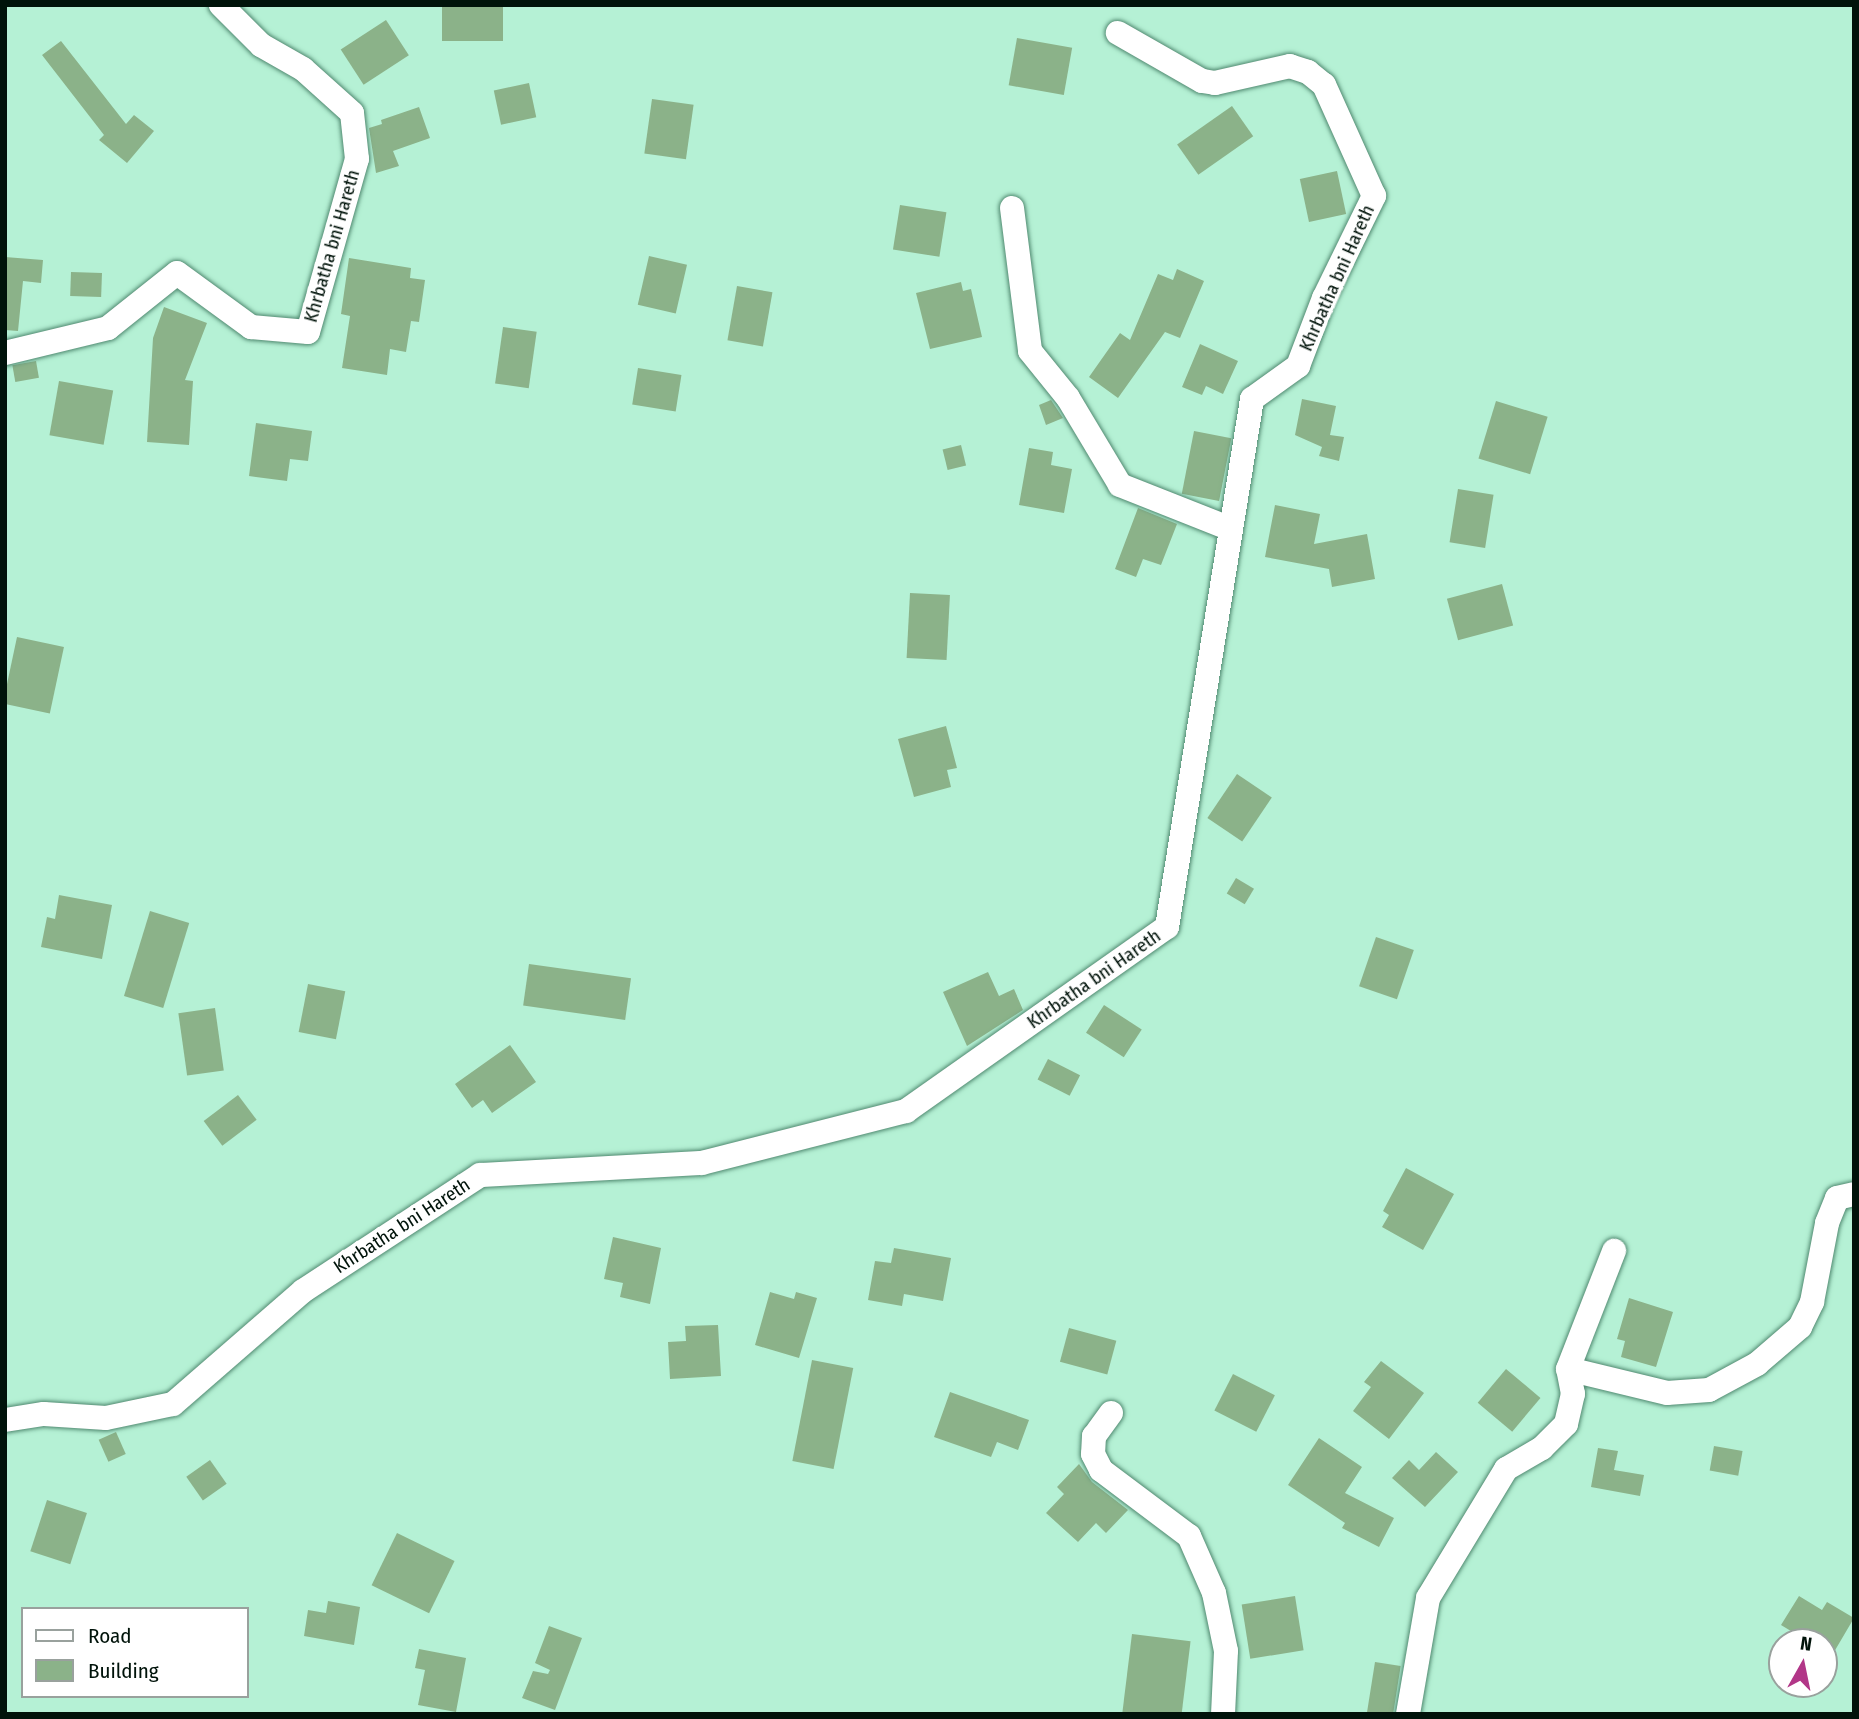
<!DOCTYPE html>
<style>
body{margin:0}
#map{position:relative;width:1859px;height:1719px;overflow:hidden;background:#b5f1d5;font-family:"Fira Sans Condensed",sans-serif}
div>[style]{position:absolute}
.building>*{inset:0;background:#8bb289;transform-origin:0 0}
.roads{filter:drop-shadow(0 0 2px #508970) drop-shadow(0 0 2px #508970)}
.minor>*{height:24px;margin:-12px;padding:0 12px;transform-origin:12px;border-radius:12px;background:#fff}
span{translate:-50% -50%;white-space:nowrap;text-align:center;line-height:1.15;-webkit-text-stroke:7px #fff;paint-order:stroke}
.street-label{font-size:19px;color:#00130a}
.frame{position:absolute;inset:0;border:7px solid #00130a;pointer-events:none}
.legend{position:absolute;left:21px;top:1607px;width:228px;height:91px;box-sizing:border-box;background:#fff;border:2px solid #99a19d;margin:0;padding:9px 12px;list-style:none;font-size:21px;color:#00130a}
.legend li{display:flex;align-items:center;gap:14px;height:35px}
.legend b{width:35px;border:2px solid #99a19d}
.north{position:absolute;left:1768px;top:1628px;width:70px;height:70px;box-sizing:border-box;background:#fff;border:2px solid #99a19d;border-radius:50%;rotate:9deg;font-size:19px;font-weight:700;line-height:28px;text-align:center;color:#00130a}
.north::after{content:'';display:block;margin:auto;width:24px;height:32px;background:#b23788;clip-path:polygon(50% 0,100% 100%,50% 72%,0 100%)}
</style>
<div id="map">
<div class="building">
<div style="left:442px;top:5px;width:61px;height:36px"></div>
<div style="left:386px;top:20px;width:42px;height:54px;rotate:57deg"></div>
<div style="left:1017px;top:38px;width:56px;height:48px;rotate:10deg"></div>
<div style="clip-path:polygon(61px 41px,126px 124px,134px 115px,154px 131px,127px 163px,99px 140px,104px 135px,42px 55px)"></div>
<div style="left:529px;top:83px;width:35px;height:36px;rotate:78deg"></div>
<div style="left:652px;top:99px;width:42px;height:55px;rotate:8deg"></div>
<div style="left:1232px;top:106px;width:37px;height:67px;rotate:55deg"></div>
<div style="clip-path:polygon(419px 107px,430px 138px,393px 151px,399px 166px,376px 173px,369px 128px,382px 124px,381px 120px)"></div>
<div style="left:1337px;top:171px;width:44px;height:38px;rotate:78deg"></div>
<div style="left:900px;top:205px;width:47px;height:45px;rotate:9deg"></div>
<div style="left:649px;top:256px;width:39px;height:50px;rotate:13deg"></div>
<div style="clip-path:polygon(5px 257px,43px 260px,41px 283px,23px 281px,18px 331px,5px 330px)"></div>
<div style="clip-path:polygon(349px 258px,411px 268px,410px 278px,425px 280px,419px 322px,411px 321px,406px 352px,390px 349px,387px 375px,342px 368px,350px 316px,341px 314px)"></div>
<div style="clip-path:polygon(1177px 269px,1204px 281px,1180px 338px,1165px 332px,1118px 398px,1089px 377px,1120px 333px,1130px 340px,1158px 274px,1173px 280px)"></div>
<div style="left:71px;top:272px;width:31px;height:24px;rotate:2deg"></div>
<div style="clip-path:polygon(961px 282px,963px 291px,971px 289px,982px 337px,930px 349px,916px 293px)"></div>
<div style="left:737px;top:286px;width:36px;height:55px;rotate:10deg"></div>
<div style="clip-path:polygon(164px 307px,207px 323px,185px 380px,193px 381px,189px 445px,147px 442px,153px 338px)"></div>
<div style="left:503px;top:327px;width:34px;height:57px;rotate:8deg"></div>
<div style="clip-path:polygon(1200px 344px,1238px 361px,1223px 394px,1206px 386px,1202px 395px,1182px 387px)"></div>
<div style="left:36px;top:361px;width:17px;height:24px;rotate:80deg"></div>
<div style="left:638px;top:368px;width:44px;height:37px;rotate:9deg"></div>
<div style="left:59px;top:381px;width:55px;height:55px;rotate:10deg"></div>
<div style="clip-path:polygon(1302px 399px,1336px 406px,1330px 435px,1344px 437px,1339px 461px,1319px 456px,1322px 447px,1295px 435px)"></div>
<div style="clip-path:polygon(1051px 400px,1063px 418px,1046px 425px,1039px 405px)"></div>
<div style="left:1496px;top:401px;width:54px;height:60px;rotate:17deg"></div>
<div style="clip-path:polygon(256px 423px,312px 431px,308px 461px,290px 459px,287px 481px,249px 476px)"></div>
<div style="left:1194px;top:431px;width:38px;height:64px;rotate:11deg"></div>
<div style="left:961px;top:445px;width:21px;height:19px;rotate:76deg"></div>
<div style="clip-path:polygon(1029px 448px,1053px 452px,1051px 465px,1072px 469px,1064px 513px,1019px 505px)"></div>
<div style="left:1458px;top:489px;width:36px;height:54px;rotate:9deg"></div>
<div style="clip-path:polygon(1275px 505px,1320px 514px,1314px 544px,1367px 534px,1375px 579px,1332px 587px,1329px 569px,1265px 557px)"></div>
<div style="clip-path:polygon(1138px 508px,1177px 524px,1161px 565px,1143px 559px,1136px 577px,1115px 569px)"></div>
<div style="left:1502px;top:584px;width:43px;height:57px;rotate:75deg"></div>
<div style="left:910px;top:593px;width:40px;height:65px;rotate:3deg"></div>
<div style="left:17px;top:637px;width:48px;height:68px;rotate:12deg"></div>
<div style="clip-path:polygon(946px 726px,957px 768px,947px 770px,951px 787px,914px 797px,898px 739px)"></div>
<div style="left:1237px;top:774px;width:42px;height:53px;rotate:34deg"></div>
<div style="left:1236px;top:878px;width:21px;height:18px;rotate:31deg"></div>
<div style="clip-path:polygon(59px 895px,112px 905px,102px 959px,41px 947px,47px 917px,55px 919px)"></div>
<div style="left:150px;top:911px;width:41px;height:89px;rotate:17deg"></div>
<div style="left:1376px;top:937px;width:40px;height:52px;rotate:19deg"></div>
<div style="left:529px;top:964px;width:103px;height:42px;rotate:8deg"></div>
<div style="clip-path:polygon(988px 972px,999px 996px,1014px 989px,1023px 1010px,967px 1046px,943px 992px)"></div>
<div style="left:308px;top:984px;width:38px;height:49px;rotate:11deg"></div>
<div style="left:1104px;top:1005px;width:45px;height:33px;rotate:33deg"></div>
<div style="left:215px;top:1008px;width:63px;height:37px;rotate:82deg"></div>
<div style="clip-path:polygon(510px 1045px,536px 1082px,492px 1113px,483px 1100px,472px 1108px,455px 1084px)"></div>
<div style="left:1048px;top:1059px;width:36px;height:23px;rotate:27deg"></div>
<div style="left:238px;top:1095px;width:31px;height:43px;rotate:53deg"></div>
<div style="clip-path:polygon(1406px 1168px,1454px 1194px,1423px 1250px,1382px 1227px,1389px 1215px,1383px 1211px)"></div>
<div style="clip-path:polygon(613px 1237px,661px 1248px,650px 1304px,620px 1297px,623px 1283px,604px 1279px)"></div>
<div style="clip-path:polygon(894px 1248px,951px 1258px,943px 1301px,904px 1294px,902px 1306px,868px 1300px,875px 1261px,891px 1263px)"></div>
<div style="clip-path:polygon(770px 1292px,794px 1299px,796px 1292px,817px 1298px,799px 1358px,755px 1345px)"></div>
<div style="clip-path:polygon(1629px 1298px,1673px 1312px,1656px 1367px,1621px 1357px,1625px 1341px,1617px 1339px)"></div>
<div style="clip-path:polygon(718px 1325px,721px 1376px,670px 1379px,668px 1342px,686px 1341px,685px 1326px)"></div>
<div style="left:1069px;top:1328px;width:49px;height:35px;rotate:15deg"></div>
<div style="left:812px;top:1360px;width:42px;height:103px;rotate:11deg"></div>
<div style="clip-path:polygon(1381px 1361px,1424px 1393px,1389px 1439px,1353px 1411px,1371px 1387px,1364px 1382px)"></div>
<div style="left:1506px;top:1369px;width:45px;height:44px;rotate:40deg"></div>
<div style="left:1233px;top:1374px;width:47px;height:41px;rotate:27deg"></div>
<div style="clip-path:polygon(950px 1392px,1029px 1420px,1018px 1450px,997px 1442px,991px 1457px,934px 1437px)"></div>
<div style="left:116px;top:1432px;width:24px;height:19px;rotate:66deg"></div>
<div style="clip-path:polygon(1319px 1438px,1362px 1467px,1345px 1493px,1394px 1518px,1379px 1547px,1342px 1528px,1345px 1523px,1288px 1485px)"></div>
<div style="left:1714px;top:1446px;width:29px;height:25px;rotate:10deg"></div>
<div style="clip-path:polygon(1598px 1448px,1618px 1451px,1614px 1470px,1644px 1475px,1640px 1496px,1591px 1487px)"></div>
<div style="clip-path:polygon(1436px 1452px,1458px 1472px,1425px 1507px,1392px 1478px,1409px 1460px,1419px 1470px)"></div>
<div style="left:210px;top:1460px;width:29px;height:29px;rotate:55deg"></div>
<div style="clip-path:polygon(1079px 1464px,1092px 1482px,1128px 1510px,1106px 1533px,1096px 1523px,1078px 1542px,1046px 1513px,1064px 1494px,1057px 1487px)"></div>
<div style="left:47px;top:1500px;width:42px;height:54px;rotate:18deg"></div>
<div style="left:397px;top:1533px;width:64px;height:58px;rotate:26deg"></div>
<div style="left:1295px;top:1596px;width:55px;height:54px;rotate:81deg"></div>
<div style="clip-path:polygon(1799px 1596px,1822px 1610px,1827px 1602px,1854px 1618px,1824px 1669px,1824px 1642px,1809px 1642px,1781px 1625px)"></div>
<div style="clip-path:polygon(328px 1601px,360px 1607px,354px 1645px,304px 1636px,308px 1610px,326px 1613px)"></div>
<div style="clip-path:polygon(549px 1626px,582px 1638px,555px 1710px,522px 1698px,533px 1671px,548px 1674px,550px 1670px,535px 1663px)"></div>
<div style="left:1132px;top:1634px;width:59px;height:81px;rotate:7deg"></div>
<div style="clip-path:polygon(419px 1649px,466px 1658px,456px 1712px,418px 1705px,425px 1670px,415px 1668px)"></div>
<div style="left:1375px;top:1662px;width:26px;height:52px;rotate:9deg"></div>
</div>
<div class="roads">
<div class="minor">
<div style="left:1012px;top:208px;width:144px;rotate:82.8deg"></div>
<div style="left:1030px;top:351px;width:60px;rotate:51deg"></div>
<div style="left:1068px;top:398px;width:101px;rotate:59.1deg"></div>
<div style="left:1120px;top:485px;width:119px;rotate:21.6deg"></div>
<div style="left:5px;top:353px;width:106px;rotate:-13.6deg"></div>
<div style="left:108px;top:328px;width:88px;rotate:-38.6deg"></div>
<div style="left:177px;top:273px;width:92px;rotate:36.1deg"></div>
<div style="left:251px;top:327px;width:57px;rotate:5deg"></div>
<div style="left:308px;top:332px;width:180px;rotate:-74.2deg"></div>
<div style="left:357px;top:159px;width:46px;rotate:-96.2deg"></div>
<div style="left:352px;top:113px;width:66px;rotate:-138.1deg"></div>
<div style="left:303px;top:69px;width:48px;rotate:-150.3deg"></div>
<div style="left:261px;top:45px;width:57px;rotate:-135deg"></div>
<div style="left:1568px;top:1369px;width:102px;rotate:13.6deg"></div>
<div style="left:1667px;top:1393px;width:42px;rotate:-4.1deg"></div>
<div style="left:1709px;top:1390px;width:55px;rotate:-28.4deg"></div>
<div style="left:1757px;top:1364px;width:57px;rotate:-40.7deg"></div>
<div style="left:1800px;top:1327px;width:28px;rotate:-64deg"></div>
<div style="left:1812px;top:1302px;width:80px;rotate:-79.2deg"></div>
<div style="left:1827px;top:1223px;width:27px;rotate:-68deg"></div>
<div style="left:1837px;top:1198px;width:17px;rotate:-13deg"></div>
<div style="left:1111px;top:1413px;width:29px;rotate:126deg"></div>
<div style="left:1094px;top:1436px;width:18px;rotate:93deg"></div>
<div style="left:1093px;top:1454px;width:18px;rotate:63deg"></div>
<div style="left:1101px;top:1470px;width:110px;rotate:36.9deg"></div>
<div style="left:1189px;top:1536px;width:62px;rotate:66.3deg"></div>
<div style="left:1214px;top:1593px;width:59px;rotate:78.3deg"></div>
<div style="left:1226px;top:1651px;width:63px;rotate:92.7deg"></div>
<div style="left:5px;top:1420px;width:39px;rotate:-9deg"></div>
<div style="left:44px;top:1414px;width:62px;rotate:3.7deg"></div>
<div style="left:106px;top:1418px;width:68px;rotate:-11.8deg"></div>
<div style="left:173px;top:1404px;width:172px;rotate:-41deg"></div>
<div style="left:303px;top:1291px;width:212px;rotate:-33.2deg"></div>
<div style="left:480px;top:1175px;width:222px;rotate:-3.1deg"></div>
<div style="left:702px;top:1163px;width:211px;rotate:-14.3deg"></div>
<div style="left:906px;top:1111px;width:319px;rotate:-35.2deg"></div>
<div style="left:1167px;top:927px;width:535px;rotate:-80.85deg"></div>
<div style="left:1252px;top:399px;width:57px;rotate:-35.7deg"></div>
<div style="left:1298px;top:366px;width:73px;rotate:-69.1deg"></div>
<div style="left:1324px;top:298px;width:114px;rotate:-63.9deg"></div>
<div style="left:1374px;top:196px;width:122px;rotate:-114.2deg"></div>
<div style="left:1324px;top:85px;width:21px;rotate:-141deg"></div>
<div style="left:1308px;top:72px;width:19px;rotate:-162deg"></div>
<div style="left:1290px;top:66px;width:77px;rotate:167.2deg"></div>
<div style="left:1215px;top:83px;width:13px;rotate:-171deg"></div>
<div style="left:1202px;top:81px;width:97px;rotate:-150.3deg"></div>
<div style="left:1408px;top:1714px;width:118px;rotate:-80.2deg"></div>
<div style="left:1428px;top:1598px;width:151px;rotate:-58.8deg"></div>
<div style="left:1506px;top:1469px;width:42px;rotate:-30.3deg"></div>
<div style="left:1542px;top:1448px;width:34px;rotate:-45deg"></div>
<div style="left:1566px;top:1424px;width:31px;rotate:-77deg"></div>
<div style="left:1573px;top:1394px;width:25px;rotate:-101deg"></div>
<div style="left:1568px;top:1369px;width:127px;rotate:-68.7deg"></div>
</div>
</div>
<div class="street-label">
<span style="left:332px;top:246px;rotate:-74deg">Khrbatha bni Hareth</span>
<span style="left:1337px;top:278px;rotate:-66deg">Khrbatha bni Hareth</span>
<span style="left:1094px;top:979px;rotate:-35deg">Khrbatha bni Hareth</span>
<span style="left:402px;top:1226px;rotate:-33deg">Khrbatha bni Hareth</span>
</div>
<div class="frame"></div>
<ul class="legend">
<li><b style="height:9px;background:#fff"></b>Road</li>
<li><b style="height:19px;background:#8bb289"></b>Building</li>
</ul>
<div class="north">N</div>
</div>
